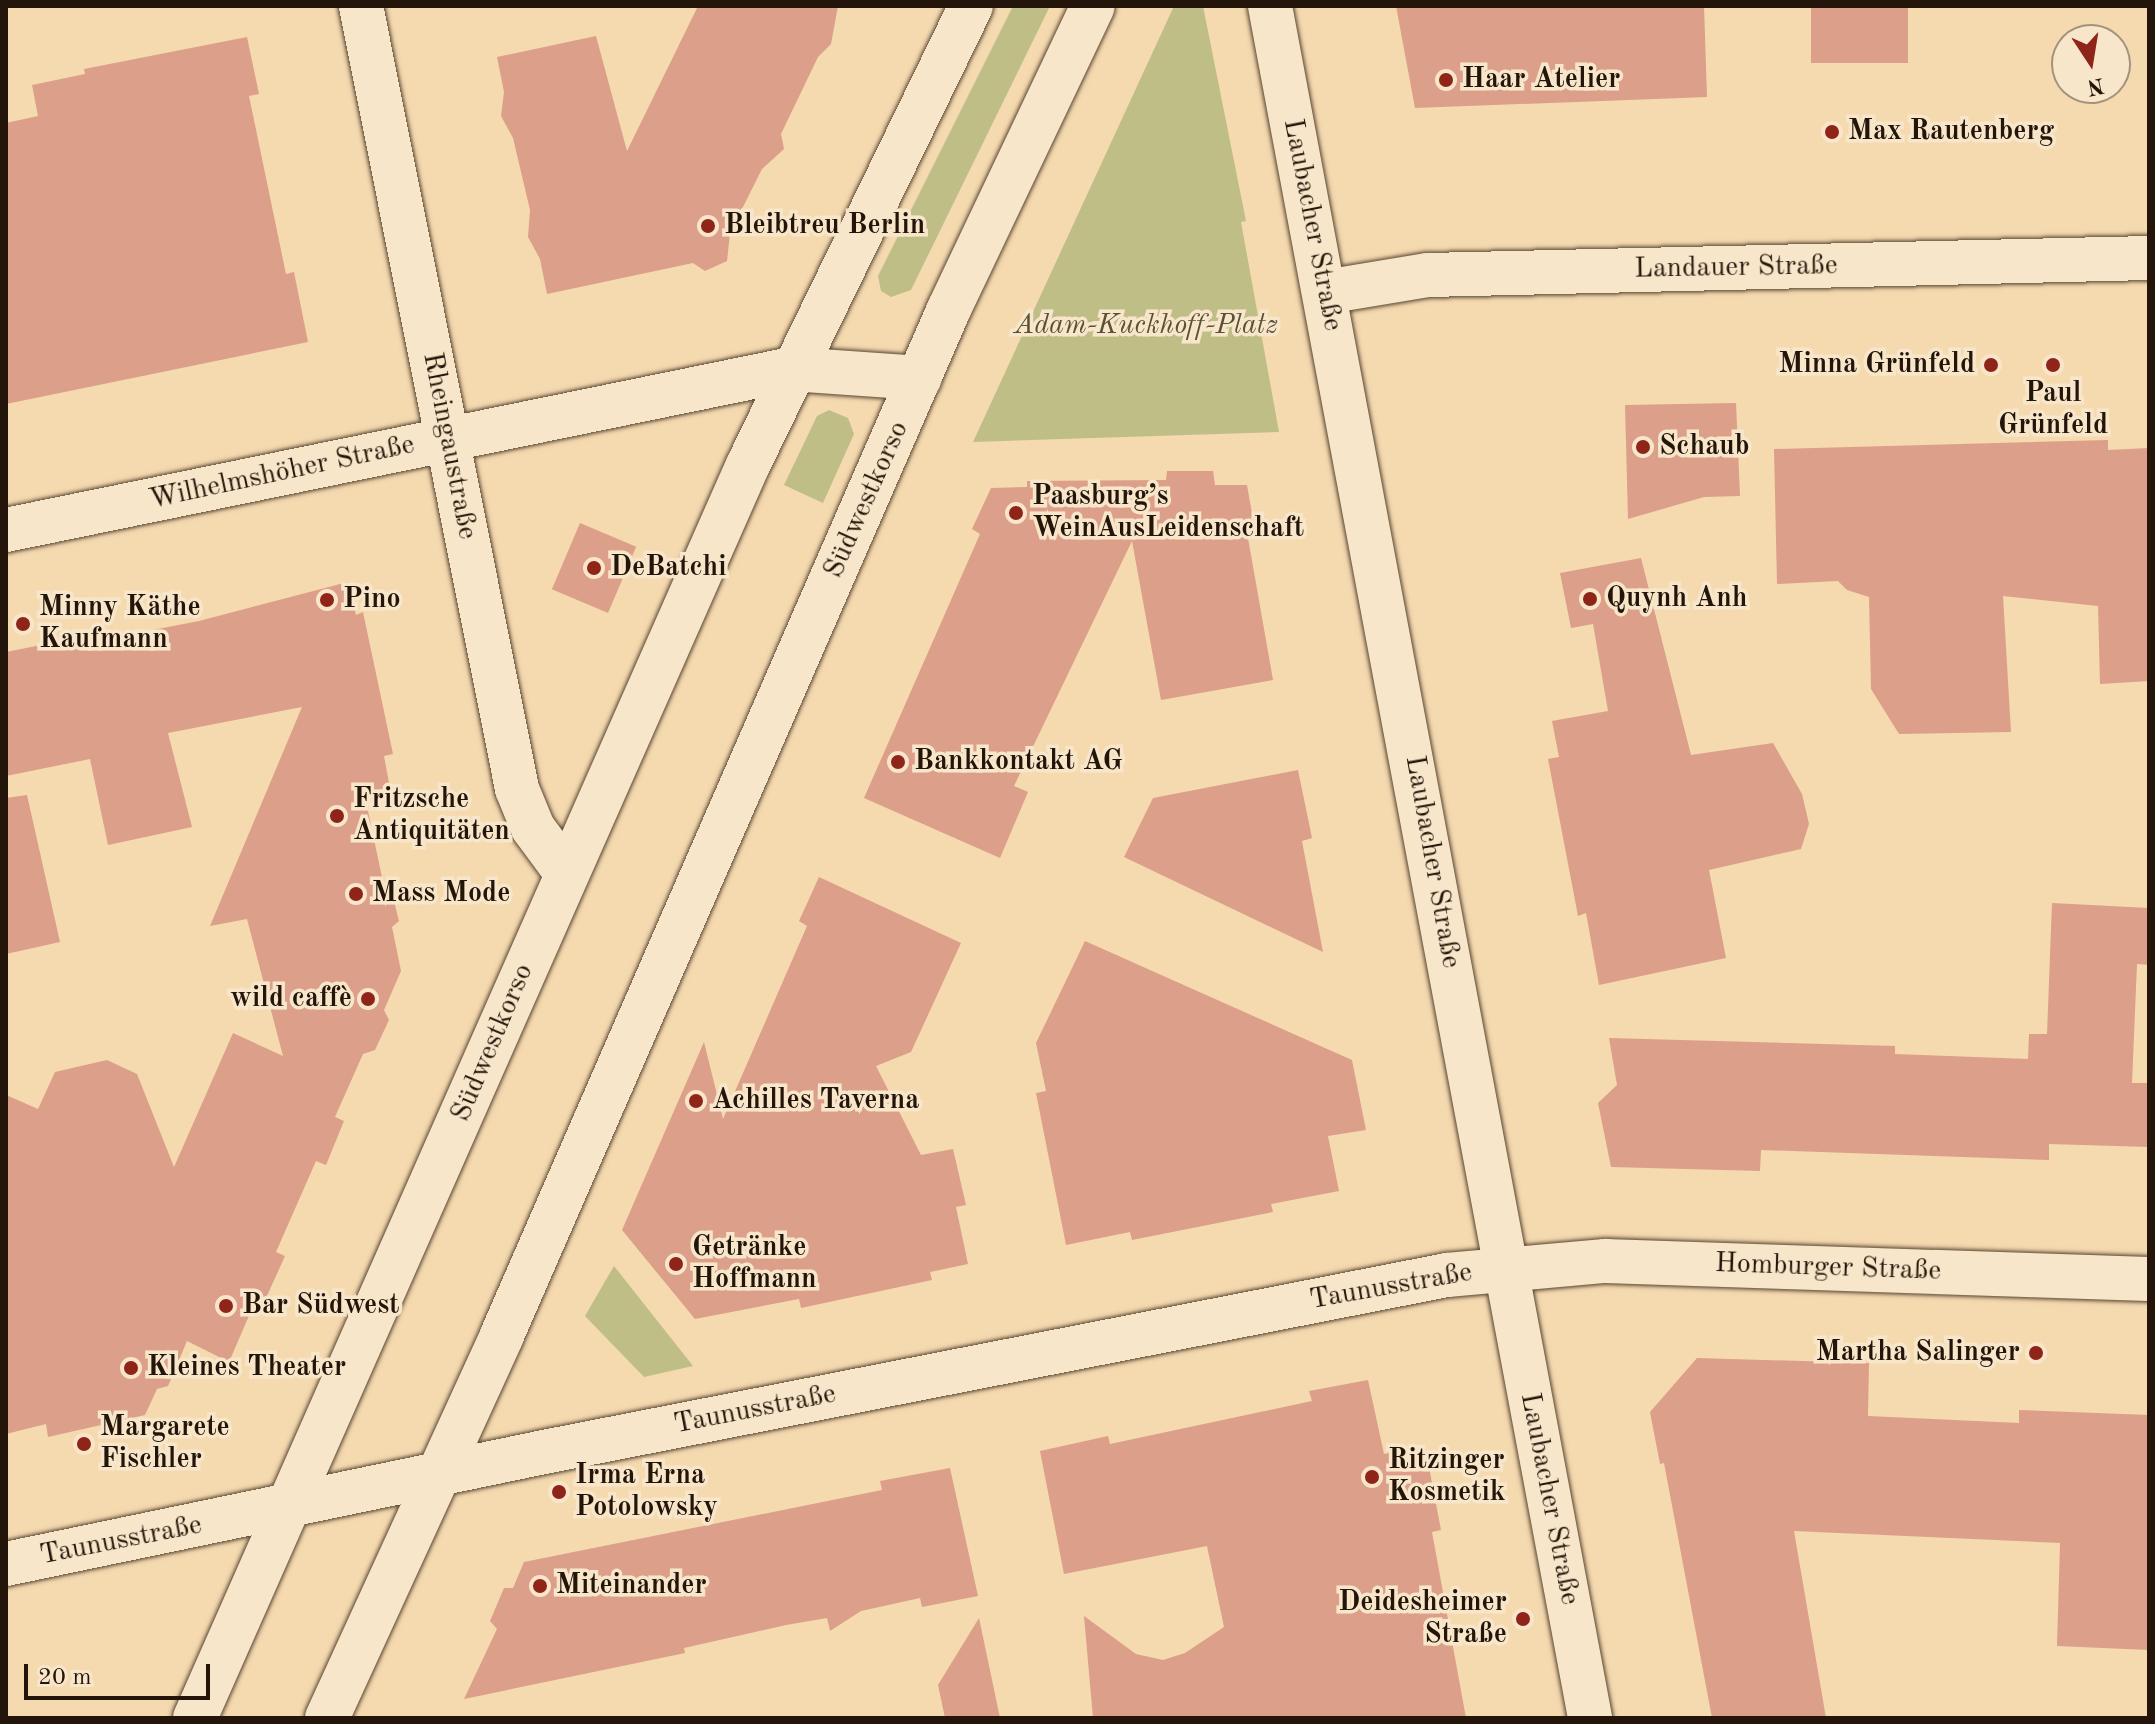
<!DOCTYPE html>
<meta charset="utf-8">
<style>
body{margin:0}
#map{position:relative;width:2155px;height:1724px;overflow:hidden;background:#f5d9af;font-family:"Old Standard TT",serif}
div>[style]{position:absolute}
.green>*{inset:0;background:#c0be87}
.building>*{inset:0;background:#dc9f8a;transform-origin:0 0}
.roads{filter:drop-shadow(0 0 2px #584632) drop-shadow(0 0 2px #584632)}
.minor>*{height:44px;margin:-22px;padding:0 22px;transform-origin:22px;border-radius:22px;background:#f8e6cb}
.dots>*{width:22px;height:22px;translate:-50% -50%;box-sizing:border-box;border:4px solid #f8e6cb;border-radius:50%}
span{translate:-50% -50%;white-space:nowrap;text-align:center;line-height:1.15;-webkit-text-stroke:7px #f8e6cb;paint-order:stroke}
.poi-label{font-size:28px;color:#231509;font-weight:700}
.left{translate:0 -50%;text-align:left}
.right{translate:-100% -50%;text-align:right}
.street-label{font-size:28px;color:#231509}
.park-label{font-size:28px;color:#5a5035;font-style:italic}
.frame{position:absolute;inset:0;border:8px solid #231509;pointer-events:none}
.north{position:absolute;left:2051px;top:24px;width:80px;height:80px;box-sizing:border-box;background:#f8e6cb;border:2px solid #a3927d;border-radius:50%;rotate:168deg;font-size:22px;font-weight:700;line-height:32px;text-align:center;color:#231509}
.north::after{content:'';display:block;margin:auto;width:28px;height:36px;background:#8f2418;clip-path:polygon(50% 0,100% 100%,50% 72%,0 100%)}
.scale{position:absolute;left:24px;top:1664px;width:186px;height:36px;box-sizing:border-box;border:4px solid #231509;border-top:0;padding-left:10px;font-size:24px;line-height:28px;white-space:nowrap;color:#231509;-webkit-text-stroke:6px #f8e6cb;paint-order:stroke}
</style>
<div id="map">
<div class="green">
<div style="clip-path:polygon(1013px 6px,1050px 6px,911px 290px,891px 297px,881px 291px,878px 276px)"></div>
<div style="clip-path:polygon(1174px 6px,1203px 6px,1246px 221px,1241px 222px,1279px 432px,973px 442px)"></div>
<div style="clip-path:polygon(829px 410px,848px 418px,854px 434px,823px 503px,784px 485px,817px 416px)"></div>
<div style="clip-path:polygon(614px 1266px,693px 1366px,644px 1377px,585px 1316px)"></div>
</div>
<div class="building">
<div style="clip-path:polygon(698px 6px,838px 6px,831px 44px,818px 57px,781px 134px,784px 149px,762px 169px,730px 233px,727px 261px,705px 271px,693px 263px,547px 294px,540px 259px,528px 237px,530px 210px,513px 138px,501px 116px,504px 92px,497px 57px,596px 36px,627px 151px)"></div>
<div style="clip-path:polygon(1396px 6px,1704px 6px,1707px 97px,1415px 108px)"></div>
<div style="left:1811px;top:6px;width:97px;height:57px"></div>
<div style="clip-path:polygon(247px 37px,259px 94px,249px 96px,286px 274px,294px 272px,308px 342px,6px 404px,6px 123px,38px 116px,32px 85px,85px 74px,84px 69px)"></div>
<div style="clip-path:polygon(1736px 403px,1740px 496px,1704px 497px,1628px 519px,1625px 405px)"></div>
<div style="clip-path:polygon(2108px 440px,2108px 450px,2149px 448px,2149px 681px,2100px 684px,2098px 606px,2003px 596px,2011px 732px,1899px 734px,1871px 689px,1869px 597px,1847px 590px,1838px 581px,1777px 584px,1774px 449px)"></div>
<div style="clip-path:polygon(1167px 471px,1213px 471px,1215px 485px,1247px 485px,1256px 536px,1248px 538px,1273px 680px,1161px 700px,1132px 541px,1014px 786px,1028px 792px,1000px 858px,864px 798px,980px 534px,972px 529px,991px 488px,1027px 487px,1027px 481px,1166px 480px)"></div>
<div style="left:580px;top:523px;width:61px;height:72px;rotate:23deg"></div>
<div style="clip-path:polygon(1641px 558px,1691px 755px,1773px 743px,1802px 794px,1809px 824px,1801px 849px,1709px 870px,1726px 958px,1599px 985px,1586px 913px,1578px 916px,1548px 759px,1559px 757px,1552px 721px,1608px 711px,1593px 624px,1571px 628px,1560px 573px)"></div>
<div style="clip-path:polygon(348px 582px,356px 615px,363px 612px,393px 754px,384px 756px,390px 788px,364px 792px,383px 882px,390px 885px,399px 921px,392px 927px,401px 971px,384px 1010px,389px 1020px,375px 1050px,363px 1054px,335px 1117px,344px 1121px,326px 1165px,316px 1161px,276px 1252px,285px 1256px,266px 1298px,258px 1295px,229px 1362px,187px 1341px,168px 1386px,157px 1389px,145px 1415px,48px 1437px,46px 1424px,6px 1434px,6px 1095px,38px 1109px,55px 1072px,107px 1060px,137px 1074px,174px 1167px,233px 1033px,283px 1056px,247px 919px,210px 926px,302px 707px,168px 733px,192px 827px,108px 845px,90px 759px,6px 776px,6px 652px,61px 641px,65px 647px,199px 621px)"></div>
<div style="clip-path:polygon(1298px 770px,1312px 838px,1302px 841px,1323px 952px,1124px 857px,1153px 798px)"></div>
<div style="clip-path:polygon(27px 795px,60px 942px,6px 954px,6px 798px)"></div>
<div style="clip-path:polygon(819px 877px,961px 943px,911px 1052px,876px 1066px,921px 1155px,953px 1149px,966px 1205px,956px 1207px,968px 1264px,930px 1272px,932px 1280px,801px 1308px,799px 1299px,695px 1319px,622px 1230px,704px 1042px,723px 1119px,807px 926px,799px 921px)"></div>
<div style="clip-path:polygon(2052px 903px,2149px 908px,2149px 965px,2137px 964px,2132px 1083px,2149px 1083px,2149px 1147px,2049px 1144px,2049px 1160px,1761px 1150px,1760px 1171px,1611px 1167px,1598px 1103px,1617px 1085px,1609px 1038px,1895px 1046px,1895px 1054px,2028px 1059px,2029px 1034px,2047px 1034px)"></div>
<div style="clip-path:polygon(1085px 941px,1352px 1060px,1366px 1130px,1328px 1136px,1339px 1191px,1271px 1204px,1273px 1212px,1132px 1240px,1130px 1232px,1066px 1245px,1036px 1093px,1046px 1091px,1036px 1043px)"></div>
<div style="clip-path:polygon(1697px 1358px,1869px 1363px,1868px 1416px,2019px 1423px,2019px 1410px,2149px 1415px,2149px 1650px,2057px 1646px,2060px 1543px,1794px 1531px,1826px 1718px,1712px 1718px,1664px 1463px,1660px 1464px,1650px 1412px)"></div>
<div style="clip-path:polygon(1368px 1380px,1384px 1454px,1425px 1446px,1441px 1530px,1432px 1532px,1466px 1718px,1093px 1718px,1084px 1616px,1136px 1654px,1163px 1660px,1185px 1653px,1224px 1627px,1207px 1546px,1064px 1574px,1040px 1451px,1108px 1436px,1110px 1444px,1312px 1401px,1309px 1391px)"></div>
<div style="clip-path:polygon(950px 1468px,978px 1596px,922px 1607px,920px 1598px,861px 1611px,830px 1631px,827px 1618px,786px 1625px,684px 1648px,685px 1653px,464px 1699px,497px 1629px,490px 1621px,504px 1588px,513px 1588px,524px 1562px,882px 1490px,880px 1481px)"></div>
<div style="clip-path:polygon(979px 1618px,1000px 1718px,945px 1718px,938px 1685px)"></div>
</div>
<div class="roads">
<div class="minor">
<div style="left:361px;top:6px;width:798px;rotate:78.73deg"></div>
<div style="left:517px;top:789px;width:42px;rotate:67.7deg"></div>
<div style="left:533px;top:828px;width:57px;rotate:53.5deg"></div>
<div style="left:1270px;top:6px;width:1742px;rotate:79.41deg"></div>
<div style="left:1325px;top:292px;width:104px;rotate:-9.4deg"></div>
<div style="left:1428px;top:275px;width:721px;rotate:-1.35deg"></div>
<div style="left:6px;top:530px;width:802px;rotate:-11.58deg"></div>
<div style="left:792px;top:369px;width:128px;rotate:4deg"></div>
<div style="left:6px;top:1564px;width:555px;rotate:-11.76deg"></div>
<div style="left:549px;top:1451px;width:915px;rotate:-11.09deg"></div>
<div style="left:1447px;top:1275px;width:159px;rotate:-5.1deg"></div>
<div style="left:1605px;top:1261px;width:544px;rotate:1.9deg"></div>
<div style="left:195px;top:1718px;width:1370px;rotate:-66.19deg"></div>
<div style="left:748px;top:465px;width:510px;rotate:-64.09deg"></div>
<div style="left:327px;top:1718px;width:421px;rotate:-65.4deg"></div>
<div style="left:502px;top:1335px;width:1119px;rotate:-66.46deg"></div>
<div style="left:949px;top:309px;width:335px;rotate:-64.6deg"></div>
</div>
</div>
<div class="dots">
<div style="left:1446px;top:80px;background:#8f2418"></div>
<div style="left:1832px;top:132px;background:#8f2418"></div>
<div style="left:708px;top:226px;background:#8f2418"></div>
<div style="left:1991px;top:365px;background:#8f2418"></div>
<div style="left:2053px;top:365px;background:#8f2418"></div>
<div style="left:1643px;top:447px;background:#8f2418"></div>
<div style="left:1016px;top:513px;background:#8f2418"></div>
<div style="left:594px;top:568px;background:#8f2418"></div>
<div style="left:1590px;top:599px;background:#8f2418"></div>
<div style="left:327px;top:600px;background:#8f2418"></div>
<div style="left:23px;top:624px;background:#8f2418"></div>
<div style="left:898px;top:762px;background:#8f2418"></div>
<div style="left:337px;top:816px;background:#8f2418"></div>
<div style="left:356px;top:894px;background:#8f2418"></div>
<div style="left:368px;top:999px;background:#8f2418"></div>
<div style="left:696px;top:1101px;background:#8f2418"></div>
<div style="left:676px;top:1264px;background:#8f2418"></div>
<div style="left:226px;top:1306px;background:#8f2418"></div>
<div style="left:2036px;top:1353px;background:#8f2418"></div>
<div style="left:131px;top:1368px;background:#8f2418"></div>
<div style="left:84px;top:1444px;background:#8f2418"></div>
<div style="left:1372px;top:1477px;background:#8f2418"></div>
<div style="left:559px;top:1492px;background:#8f2418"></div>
<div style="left:540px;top:1586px;background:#8f2418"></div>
<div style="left:1523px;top:1619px;background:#8f2418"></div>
</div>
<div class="poi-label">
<span class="left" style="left:1462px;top:80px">Haar Atelier</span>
<span class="left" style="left:1848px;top:132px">Max Rautenberg</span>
<span class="left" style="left:724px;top:226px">Bleibtreu Berlin</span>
<span class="right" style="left:1975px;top:365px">Minna Grünfeld</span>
<span style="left:2053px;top:410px">Paul<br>Grünfeld</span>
<span class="left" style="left:1659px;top:447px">Schaub</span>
<span class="left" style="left:1032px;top:513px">Paasburg’s<br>WeinAusLeidenschaft</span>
<span class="left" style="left:610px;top:568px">DeBatchi</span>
<span class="left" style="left:1606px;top:599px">Quynh Anh</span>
<span class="left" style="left:343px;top:600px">Pino</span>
<span class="left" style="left:39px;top:624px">Minny Käthe<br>Kaufmann</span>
<span class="left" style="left:914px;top:762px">Bankkontakt AG</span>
<span class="left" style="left:353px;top:816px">Fritzsche<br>Antiquitäten</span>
<span class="left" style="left:372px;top:894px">Mass Mode</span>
<span class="right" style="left:352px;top:999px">wild caffè</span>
<span class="left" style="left:712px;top:1101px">Achilles Taverna</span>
<span class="left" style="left:692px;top:1264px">Getränke<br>Hoffmann</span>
<span class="left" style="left:242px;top:1306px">Bar Südwest</span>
<span class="right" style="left:2020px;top:1353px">Martha Salinger</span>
<span class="left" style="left:147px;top:1368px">Kleines Theater</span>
<span class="left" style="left:100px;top:1444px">Margarete<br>Fischler</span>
<span class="left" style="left:1388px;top:1477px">Ritzinger<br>Kosmetik</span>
<span class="left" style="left:575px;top:1492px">Irma Erna<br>Potolowsky</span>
<span class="left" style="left:556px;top:1586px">Miteinander</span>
<span class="right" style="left:1507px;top:1619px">Deidesheimer<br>Straße</span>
</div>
<div class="street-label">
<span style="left:1312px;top:225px;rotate:79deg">Laubacher Straße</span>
<span style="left:1736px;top:268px;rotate:-1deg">Landauer Straße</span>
<span style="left:449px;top:446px;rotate:79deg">Rheingaustraße</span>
<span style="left:282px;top:473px;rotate:-12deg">Wilhelmshöher Straße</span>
<span style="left:867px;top:500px;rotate:-66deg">Südwestkorso</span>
<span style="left:1432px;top:862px;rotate:80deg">Laubacher Straße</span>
<span style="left:493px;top:1043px;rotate:-67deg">Südwestkorso</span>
<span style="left:1828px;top:1268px;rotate:2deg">Homburger Straße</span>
<span style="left:1391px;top:1287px;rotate:-10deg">Taunusstraße</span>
<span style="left:755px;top:1410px;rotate:-11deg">Taunusstraße</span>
<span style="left:1549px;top:1499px;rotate:79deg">Laubacher Straße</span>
<span style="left:121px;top:1541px;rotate:-11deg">Taunusstraße</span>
</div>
<div class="park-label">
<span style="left:1146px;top:326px">Adam-Kuckhoff-Platz</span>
</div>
<div class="frame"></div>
<div class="north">N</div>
<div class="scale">20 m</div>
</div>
